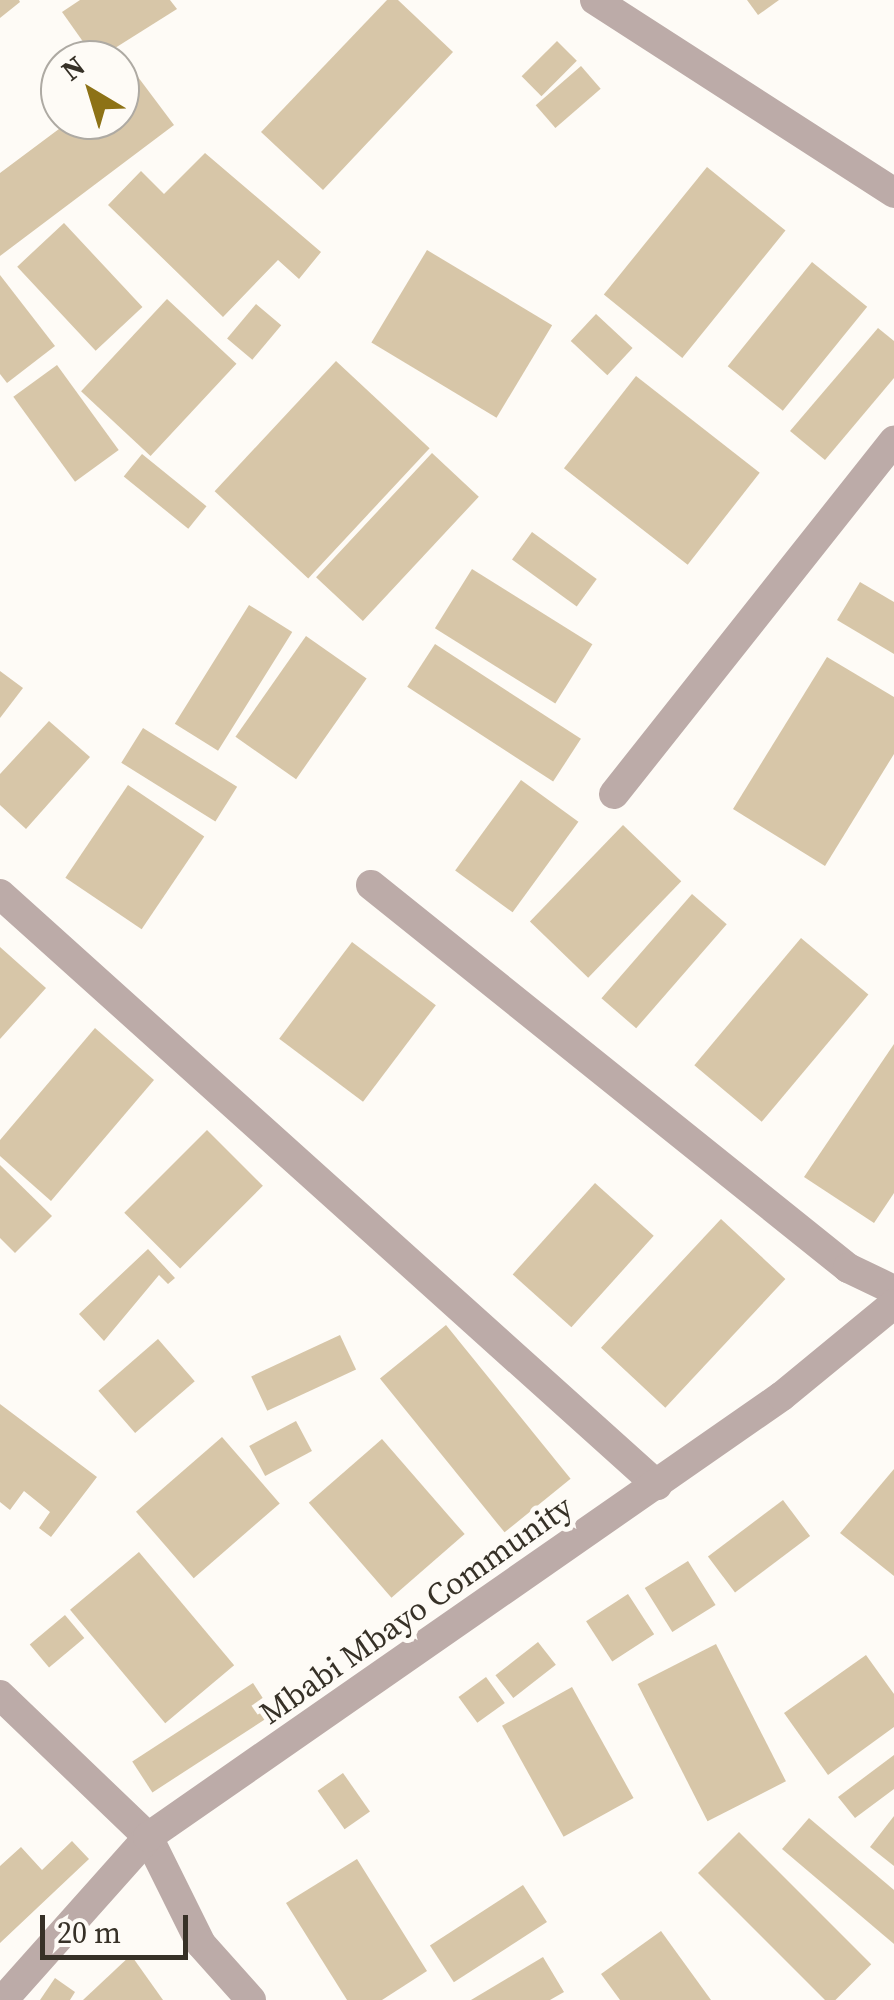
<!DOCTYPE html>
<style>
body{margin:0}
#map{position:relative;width:894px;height:2000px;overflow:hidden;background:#fefbf6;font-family:"Source Serif 4",serif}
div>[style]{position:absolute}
.building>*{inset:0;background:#d7c6a8;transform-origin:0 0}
.minor>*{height:30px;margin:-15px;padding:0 15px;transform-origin:15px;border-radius:15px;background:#bcaba8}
span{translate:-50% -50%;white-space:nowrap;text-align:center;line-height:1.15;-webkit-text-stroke:10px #fefbf6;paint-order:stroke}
.street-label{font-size:32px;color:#373127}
.north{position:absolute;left:40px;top:40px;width:100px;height:100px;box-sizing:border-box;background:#fefbf6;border:2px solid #aeaaa3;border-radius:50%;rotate:322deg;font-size:28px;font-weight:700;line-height:40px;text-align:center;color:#373127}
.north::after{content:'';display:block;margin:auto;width:35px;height:45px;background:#8d7216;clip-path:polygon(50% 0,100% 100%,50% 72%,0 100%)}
.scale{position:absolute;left:40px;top:1915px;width:148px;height:45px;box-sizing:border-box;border:5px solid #373127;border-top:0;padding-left:12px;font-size:30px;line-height:35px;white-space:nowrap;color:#373127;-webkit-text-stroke:8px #fefbf6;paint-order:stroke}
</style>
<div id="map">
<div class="building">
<div style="clip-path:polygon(0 0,19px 0,20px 2px,0 18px)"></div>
<div style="clip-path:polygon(80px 0,170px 0,177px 9px,96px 60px,62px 12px)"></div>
<div style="clip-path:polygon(387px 0,398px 0,453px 52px,323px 190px,261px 132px)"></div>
<div style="clip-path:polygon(747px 0,779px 0,758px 15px)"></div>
<div style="left:557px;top:41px;width:28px;height:50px;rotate:45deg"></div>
<div style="left:581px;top:66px;width:30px;height:60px;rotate:49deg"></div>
<div style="clip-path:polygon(135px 73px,174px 125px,0 256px,0 173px,71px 120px,120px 120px,120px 83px)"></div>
<div style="clip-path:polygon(205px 153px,321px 252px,299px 279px,278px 260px,223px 317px,108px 205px,141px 171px,164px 194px)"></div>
<div style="left:707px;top:167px;width:101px;height:164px;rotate:39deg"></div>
<div style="left:64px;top:223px;width:115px;height:64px;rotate:47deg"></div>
<div style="left:427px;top:250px;width:146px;height:108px;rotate:31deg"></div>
<div style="left:812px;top:262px;width:71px;height:134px;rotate:39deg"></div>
<div style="clip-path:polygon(0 275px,55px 346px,7px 383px,0 374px)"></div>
<div style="left:167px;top:299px;width:95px;height:126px;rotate:43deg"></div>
<div style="left:256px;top:304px;width:33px;height:45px;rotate:40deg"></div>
<div style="left:596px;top:314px;width:50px;height:37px;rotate:43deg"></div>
<div style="clip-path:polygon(878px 328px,894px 341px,894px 378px,825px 460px,790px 431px)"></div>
<div style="left:336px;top:361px;width:128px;height:178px;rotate:43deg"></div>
<div style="left:57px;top:365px;width:105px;height:54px;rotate:54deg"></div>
<div style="left:636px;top:376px;width:157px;height:117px;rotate:38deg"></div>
<div style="left:432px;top:453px;width:64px;height:170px;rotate:43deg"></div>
<div style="left:142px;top:454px;width:83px;height:29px;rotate:39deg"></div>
<div style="left:532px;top:532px;width:80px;height:34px;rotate:36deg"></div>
<div style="left:472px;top:569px;width:142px;height:70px;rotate:32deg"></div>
<div style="clip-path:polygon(860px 582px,894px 602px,894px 654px,837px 620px)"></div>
<div style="left:249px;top:605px;width:51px;height:140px;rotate:32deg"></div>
<div style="left:306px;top:636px;width:74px;height:123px;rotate:35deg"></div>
<div style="left:435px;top:644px;width:174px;height:51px;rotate:33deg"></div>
<div style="clip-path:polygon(827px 657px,894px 697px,894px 754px,825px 866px,733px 809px)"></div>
<div style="clip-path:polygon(0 671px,23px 688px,0 718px)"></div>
<div style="clip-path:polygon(49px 721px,90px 757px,26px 829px,0 805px,0 774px)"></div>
<div style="left:143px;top:728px;width:111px;height:41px;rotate:32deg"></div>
<div style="left:521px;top:780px;width:71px;height:112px;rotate:36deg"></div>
<div style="left:128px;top:785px;width:92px;height:112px;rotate:34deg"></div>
<div style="left:623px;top:825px;width:81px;height:134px;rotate:44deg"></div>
<div style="left:692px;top:894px;width:46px;height:138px;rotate:41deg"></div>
<div style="left:801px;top:938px;width:88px;height:166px;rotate:40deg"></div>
<div style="left:352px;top:942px;width:105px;height:121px;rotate:37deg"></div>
<div style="clip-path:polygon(0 947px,46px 988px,0 1039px)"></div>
<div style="clip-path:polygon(95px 1028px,154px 1080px,51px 1201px,0 1156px,0 1140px)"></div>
<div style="clip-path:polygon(894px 1044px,894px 1193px,874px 1223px,804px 1177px)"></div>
<div style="left:207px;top:1130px;width:79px;height:117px;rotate:45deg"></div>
<div style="clip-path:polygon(0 1165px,52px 1216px,15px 1253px,0 1238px)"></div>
<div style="left:595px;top:1183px;width:79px;height:123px;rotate:42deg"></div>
<div style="left:721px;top:1219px;width:88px;height:176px;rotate:43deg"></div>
<div style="clip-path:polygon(148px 1249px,175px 1278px,168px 1284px,159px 1275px,104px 1341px,79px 1314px)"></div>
<div style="left:446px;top:1325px;width:198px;height:85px;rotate:51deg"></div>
<div style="left:340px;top:1335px;width:38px;height:98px;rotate:65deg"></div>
<div style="left:158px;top:1339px;width:56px;height:79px;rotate:49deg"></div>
<div style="clip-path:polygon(0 1404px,97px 1477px,51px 1537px,39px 1528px,50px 1512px,24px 1491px,10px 1510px,0 1502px)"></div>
<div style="left:296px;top:1421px;width:34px;height:53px;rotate:62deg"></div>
<div style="left:222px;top:1437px;width:88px;height:114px;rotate:49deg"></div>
<div style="left:382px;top:1439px;width:126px;height:97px;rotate:49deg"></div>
<div style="clip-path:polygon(894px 1469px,894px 1576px,840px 1533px)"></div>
<div style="left:783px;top:1500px;width:45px;height:94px;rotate:53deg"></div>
<div style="left:139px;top:1552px;width:148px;height:90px;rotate:50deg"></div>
<div style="left:688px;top:1561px;width:52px;height:51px;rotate:58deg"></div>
<div style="left:628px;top:1594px;width:48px;height:50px;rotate:57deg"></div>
<div style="left:65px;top:1615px;width:30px;height:46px;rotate:50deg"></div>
<div style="left:538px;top:1642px;width:29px;height:54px;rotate:52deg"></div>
<div style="left:716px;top:1644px;width:154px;height:88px;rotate:63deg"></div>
<div style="clip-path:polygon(866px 1655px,894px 1694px,894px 1727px,828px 1775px,784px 1713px)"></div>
<div style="left:486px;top:1677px;width:32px;height:34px;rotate:54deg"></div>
<div style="left:253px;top:1683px;width:37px;height:144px;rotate:57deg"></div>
<div style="left:572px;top:1687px;width:127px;height:80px;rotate:61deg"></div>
<div style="clip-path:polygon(894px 1755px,894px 1789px,855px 1818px,838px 1797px)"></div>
<div style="left:343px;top:1773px;width:47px;height:31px;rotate:55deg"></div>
<div style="clip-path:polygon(894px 1816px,894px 1866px,870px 1847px)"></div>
<div style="clip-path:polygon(809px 1818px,894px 1890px,894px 1944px,782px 1849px)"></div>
<div style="left:739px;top:1832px;width:187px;height:58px;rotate:45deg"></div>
<div style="clip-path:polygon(72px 1841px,89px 1859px,0 1943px,0 1866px,21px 1847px,42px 1870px)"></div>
<div style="clip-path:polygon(357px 1859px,427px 1971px,382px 2000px,347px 2000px,286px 1903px)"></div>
<div style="left:523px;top:1885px;width:44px;height:111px;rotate:57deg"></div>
<div style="clip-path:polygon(661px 1931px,711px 2000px,620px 2000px,601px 1974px)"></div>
<div style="clip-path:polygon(131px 1955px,163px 2000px,83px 2000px)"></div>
<div style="clip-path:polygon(543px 1957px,564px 1992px,550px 2000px,471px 2000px)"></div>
<div style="clip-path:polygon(55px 1978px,75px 1992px,70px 2000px,40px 2000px)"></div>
</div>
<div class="minor">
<div style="left:595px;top:0;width:356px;rotate:32.8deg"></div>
<div style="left:614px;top:794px;width:451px;rotate:-51.6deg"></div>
<div style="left:371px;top:885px;width:612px;rotate:38.76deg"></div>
<div style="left:848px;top:1268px;width:51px;rotate:25.6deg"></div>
<div style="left:0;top:894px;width:884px;rotate:41.97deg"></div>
<div style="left:0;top:1695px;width:205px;rotate:43.8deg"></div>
<div style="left:148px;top:1837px;width:119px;rotate:63.6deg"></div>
<div style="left:201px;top:1944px;width:75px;rotate:48.2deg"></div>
<div style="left:3px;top:2000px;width:218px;rotate:-48.3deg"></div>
<div style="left:148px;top:1837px;width:772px;rotate:-34.82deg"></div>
<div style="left:782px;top:1396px;width:145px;rotate:-39.4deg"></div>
</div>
<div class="street-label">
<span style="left:416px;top:1610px;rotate:-35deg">Mbabi Mbayo Community</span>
</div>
<div class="north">N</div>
<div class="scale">20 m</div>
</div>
